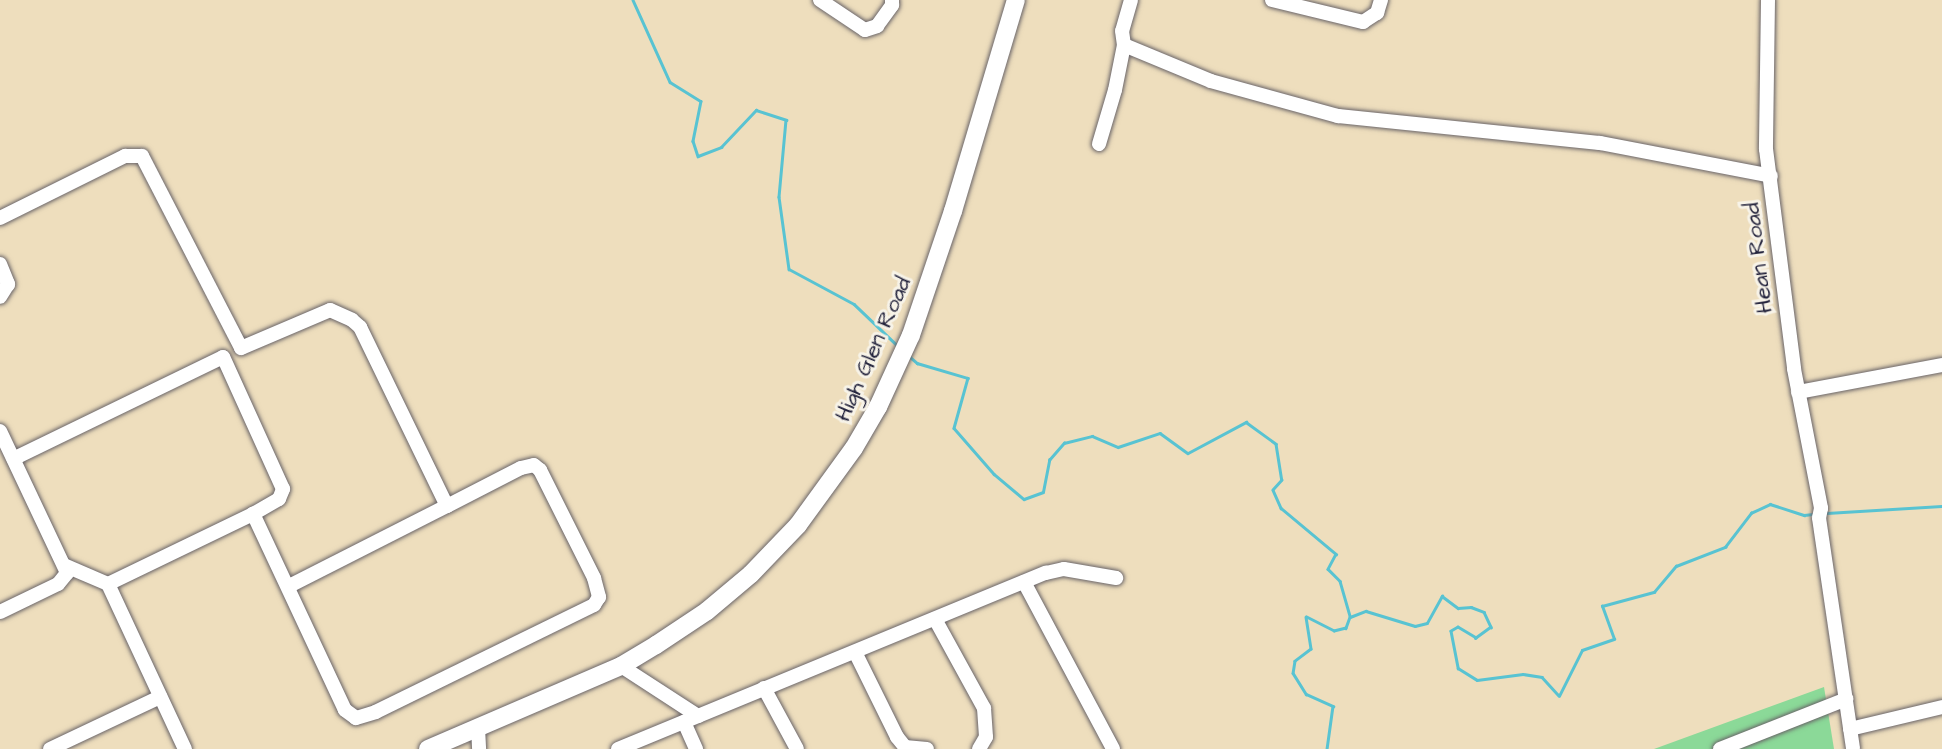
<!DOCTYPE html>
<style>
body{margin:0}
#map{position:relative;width:1942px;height:749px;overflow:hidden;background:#eedebd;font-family:"Architects Daughter",sans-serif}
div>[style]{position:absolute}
.green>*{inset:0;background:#8bd998}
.stream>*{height:2.5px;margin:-1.25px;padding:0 1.25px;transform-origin:1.25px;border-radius:1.25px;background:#58c3d2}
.roads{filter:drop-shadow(0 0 2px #696468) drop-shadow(0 0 2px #696468)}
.minor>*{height:14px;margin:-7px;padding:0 7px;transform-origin:7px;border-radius:7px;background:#fff}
.major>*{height:18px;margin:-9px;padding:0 9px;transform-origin:9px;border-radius:9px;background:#fff}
span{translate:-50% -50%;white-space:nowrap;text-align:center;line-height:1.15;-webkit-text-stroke:6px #f7f3e8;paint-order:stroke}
.street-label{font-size:23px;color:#22223b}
</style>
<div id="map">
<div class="green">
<div style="clip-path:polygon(1824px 687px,1834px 749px,1654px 749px)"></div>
</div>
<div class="stream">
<div style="left:633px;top:0;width:90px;rotate:65.7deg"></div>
<div style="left:670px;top:82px;width:36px;rotate:32deg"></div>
<div style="left:701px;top:101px;width:41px;rotate:101.3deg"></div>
<div style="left:693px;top:141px;width:16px;rotate:72deg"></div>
<div style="left:698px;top:156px;width:25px;rotate:-21deg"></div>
<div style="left:721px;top:147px;width:51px;rotate:-46.6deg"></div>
<div style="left:756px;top:110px;width:32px;rotate:18deg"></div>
<div style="left:786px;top:120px;width:77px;rotate:95.2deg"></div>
<div style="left:779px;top:197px;width:73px;rotate:82.1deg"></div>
<div style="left:789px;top:269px;width:74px;rotate:28.3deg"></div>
<div style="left:854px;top:304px;width:62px;rotate:43.7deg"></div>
<div style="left:909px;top:356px;width:11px;rotate:41deg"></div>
<div style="left:917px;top:363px;width:53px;rotate:16.4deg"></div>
<div style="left:968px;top:378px;width:52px;rotate:105.6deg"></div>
<div style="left:954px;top:428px;width:61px;rotate:49deg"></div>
<div style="left:994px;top:474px;width:39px;rotate:40deg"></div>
<div style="left:1024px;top:499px;width:20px;rotate:-20deg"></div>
<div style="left:1043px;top:492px;width:33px;rotate:-79deg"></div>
<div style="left:1049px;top:460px;width:23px;rotate:-49deg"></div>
<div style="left:1064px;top:443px;width:29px;rotate:-14deg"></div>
<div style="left:1092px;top:436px;width:28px;rotate:23deg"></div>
<div style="left:1118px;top:447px;width:44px;rotate:-18.4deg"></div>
<div style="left:1160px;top:433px;width:34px;rotate:36deg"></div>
<div style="left:1188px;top:453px;width:66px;rotate:-28.1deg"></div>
<div style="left:1246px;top:422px;width:37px;rotate:36deg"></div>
<div style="left:1276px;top:444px;width:36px;rotate:81deg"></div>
<div style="left:1282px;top:480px;width:13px;rotate:132deg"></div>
<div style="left:1273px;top:490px;width:20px;rotate:66deg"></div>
<div style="left:1281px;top:508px;width:72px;rotate:39.9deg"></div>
<div style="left:1336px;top:554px;width:17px;rotate:118deg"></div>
<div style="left:1328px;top:569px;width:17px;rotate:45deg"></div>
<div style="left:1340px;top:581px;width:37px;rotate:74deg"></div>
<div style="left:1350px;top:617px;width:12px;rotate:110deg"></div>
<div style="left:1346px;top:628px;width:12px;rotate:166deg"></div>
<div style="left:1334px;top:631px;width:31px;rotate:-153deg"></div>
<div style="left:1306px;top:617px;width:32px;rotate:81deg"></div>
<div style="left:1311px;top:649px;width:20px;rotate:143deg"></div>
<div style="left:1295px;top:661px;width:12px;rotate:99deg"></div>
<div style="left:1293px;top:673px;width:25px;rotate:58deg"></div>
<div style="left:1306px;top:694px;width:30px;rotate:24deg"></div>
<div style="left:1333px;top:706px;width:43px;rotate:97.9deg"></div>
<div style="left:1827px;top:513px;width:115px;rotate:-3.5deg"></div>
<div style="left:1350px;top:617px;width:17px;rotate:-21deg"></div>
<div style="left:1366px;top:611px;width:51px;rotate:17deg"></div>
<div style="left:1415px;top:626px;width:12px;rotate:-14deg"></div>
<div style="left:1427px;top:623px;width:31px;rotate:-61deg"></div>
<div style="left:1442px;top:596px;width:20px;rotate:37deg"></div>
<div style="left:1458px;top:608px;width:13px;rotate:-4deg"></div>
<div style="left:1471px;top:607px;width:14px;rotate:21deg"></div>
<div style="left:1484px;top:612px;width:17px;rotate:65deg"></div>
<div style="left:1491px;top:627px;width:19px;rotate:144deg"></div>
<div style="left:1476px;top:638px;width:21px;rotate:-149deg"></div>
<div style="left:1458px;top:627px;width:8px;rotate:150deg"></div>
<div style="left:1451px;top:631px;width:38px;rotate:79deg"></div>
<div style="left:1458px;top:668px;width:22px;rotate:32deg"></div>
<div style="left:1477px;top:680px;width:46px;rotate:-7.4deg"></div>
<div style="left:1523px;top:674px;width:19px;rotate:9deg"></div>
<div style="left:1542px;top:677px;width:25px;rotate:48deg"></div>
<div style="left:1559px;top:696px;width:51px;rotate:-63.4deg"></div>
<div style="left:1582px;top:650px;width:34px;rotate:-19deg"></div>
<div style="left:1614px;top:639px;width:35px;rotate:-110deg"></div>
<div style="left:1602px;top:606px;width:54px;rotate:-15.1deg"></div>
<div style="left:1654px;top:592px;width:34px;rotate:-50deg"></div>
<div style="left:1676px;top:566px;width:53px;rotate:-21.2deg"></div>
<div style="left:1725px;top:547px;width:43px;rotate:-52.6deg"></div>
<div style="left:1751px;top:513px;width:21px;rotate:-25deg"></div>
<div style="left:1770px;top:504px;width:36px;rotate:18deg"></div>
<div style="left:1804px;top:515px;width:9px;rotate:-6deg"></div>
</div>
<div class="roads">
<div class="minor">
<div style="left:820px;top:0;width:54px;rotate:33.7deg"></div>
<div style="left:865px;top:30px;width:13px;rotate:-18deg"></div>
<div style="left:877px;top:26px;width:26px;rotate:-54deg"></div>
<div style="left:892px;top:5px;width:5px;rotate:-90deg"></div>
<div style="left:1131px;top:0;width:32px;rotate:106deg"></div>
<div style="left:1122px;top:31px;width:14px;rotate:82deg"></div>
<div style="left:1124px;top:45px;width:94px;rotate:22.5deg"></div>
<div style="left:1211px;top:81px;width:132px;rotate:15.4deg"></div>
<div style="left:1338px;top:116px;width:263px;rotate:5.9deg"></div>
<div style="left:1600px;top:143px;width:174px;rotate:10.9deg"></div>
<div style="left:1272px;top:0;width:94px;rotate:13.6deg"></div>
<div style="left:1363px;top:22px;width:17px;rotate:-33deg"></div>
<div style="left:1377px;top:13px;width:14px;rotate:-73deg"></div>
<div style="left:1768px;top:0;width:149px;rotate:90.8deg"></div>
<div style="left:1766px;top:149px;width:222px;rotate:82.7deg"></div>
<div style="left:1794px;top:369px;width:142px;rotate:79deg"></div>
<div style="left:1821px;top:508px;width:10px;rotate:101deg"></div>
<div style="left:1819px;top:518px;width:233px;rotate:81.6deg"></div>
<div style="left:1099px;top:144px;width:56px;rotate:-73.5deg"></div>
<div style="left:1115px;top:90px;width:46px;rotate:-78.7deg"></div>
<div style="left:0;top:218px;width:140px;rotate:-26.4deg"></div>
<div style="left:125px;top:156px;width:17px"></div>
<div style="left:142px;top:156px;width:216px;rotate:62.7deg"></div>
<div style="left:241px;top:348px;width:97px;rotate:-23.1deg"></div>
<div style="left:330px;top:310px;width:24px;rotate:24deg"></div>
<div style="left:352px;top:320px;width:11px;rotate:41deg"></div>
<div style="left:360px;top:327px;width:199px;rotate:64.1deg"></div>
<div style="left:447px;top:506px;width:83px;rotate:-27.2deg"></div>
<div style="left:521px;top:468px;width:13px;rotate:-13deg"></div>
<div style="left:534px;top:465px;width:8px;rotate:40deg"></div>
<div style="left:540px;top:470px;width:121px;rotate:63.4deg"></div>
<div style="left:594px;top:578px;width:20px;rotate:75deg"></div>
<div style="left:599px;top:597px;width:9px;rotate:122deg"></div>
<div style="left:594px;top:605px;width:243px;rotate:153.9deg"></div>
<div style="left:376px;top:712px;width:21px;rotate:163deg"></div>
<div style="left:356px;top:718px;width:14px;rotate:-144deg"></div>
<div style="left:345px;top:710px;width:217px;rotate:-115.1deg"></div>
<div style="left:253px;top:514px;width:30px;rotate:-30deg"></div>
<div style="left:279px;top:499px;width:11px;rotate:-68deg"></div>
<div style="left:283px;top:489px;width:145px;rotate:-114.4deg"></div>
<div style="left:223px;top:357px;width:233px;rotate:154.1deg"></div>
<div style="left:0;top:264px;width:22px;rotate:68deg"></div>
<div style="left:8px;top:284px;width:15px;rotate:122deg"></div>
<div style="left:1798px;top:392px;width:147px;rotate:-10.6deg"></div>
<div style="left:0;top:431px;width:157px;rotate:64.7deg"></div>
<div style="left:67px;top:573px;width:14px;rotate:129deg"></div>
<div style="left:58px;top:584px;width:64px;rotate:154.2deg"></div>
<div style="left:66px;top:566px;width:46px;rotate:23.2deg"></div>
<div style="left:108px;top:584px;width:182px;rotate:65deg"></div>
<div style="left:1024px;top:582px;width:189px;rotate:61.9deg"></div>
<div style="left:108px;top:584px;width:161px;rotate:-25.8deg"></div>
<div style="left:289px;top:586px;width:177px;rotate:-26.9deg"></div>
<div style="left:935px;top:619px;width:102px;rotate:61.2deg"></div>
<div style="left:984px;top:708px;width:29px;rotate:86deg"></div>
<div style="left:986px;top:737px;width:14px;rotate:120deg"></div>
<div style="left:855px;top:652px;width:95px;rotate:63.7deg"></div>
<div style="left:897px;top:737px;width:13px;rotate:51deg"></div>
<div style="left:905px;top:747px;width:22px;rotate:5deg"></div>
<div style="left:621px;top:666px;width:92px;rotate:33deg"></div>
<div style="left:764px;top:688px;width:69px;rotate:61.6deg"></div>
<div style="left:684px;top:722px;width:30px;rotate:66deg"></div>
<div style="left:478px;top:728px;width:21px;rotate:87deg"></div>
<div style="left:1850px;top:729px;width:95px;rotate:-13.4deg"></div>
<div style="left:50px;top:749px;width:122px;rotate:-25.3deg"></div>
<div style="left:618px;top:749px;width:463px;rotate:-22.4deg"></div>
<div style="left:1046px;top:573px;width:18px;rotate:-13deg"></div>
<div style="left:1064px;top:569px;width:53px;rotate:9.8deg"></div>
<div style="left:1720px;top:749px;width:136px;rotate:-21.6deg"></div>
</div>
<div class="major">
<div style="left:428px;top:749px;width:210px;rotate:-23.3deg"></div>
<div style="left:621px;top:666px;width:41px;rotate:-31deg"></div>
<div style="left:656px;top:645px;width:61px;rotate:-33.7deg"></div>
<div style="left:707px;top:611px;width:57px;rotate:-40.1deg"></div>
<div style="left:751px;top:574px;width:68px;rotate:-46.2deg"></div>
<div style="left:798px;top:525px;width:95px;rotate:-54deg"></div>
<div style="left:854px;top:448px;width:48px;rotate:-59.7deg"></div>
<div style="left:878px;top:407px;width:79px;rotate:-65.4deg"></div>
<div style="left:911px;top:335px;width:131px;rotate:-71.3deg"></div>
<div style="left:953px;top:211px;width:220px;rotate:-73.4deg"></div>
</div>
</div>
<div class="street-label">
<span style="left:1758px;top:258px;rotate:-97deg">Hean Road</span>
<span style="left:873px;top:349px;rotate:-66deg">High Glen Road</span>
</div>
</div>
